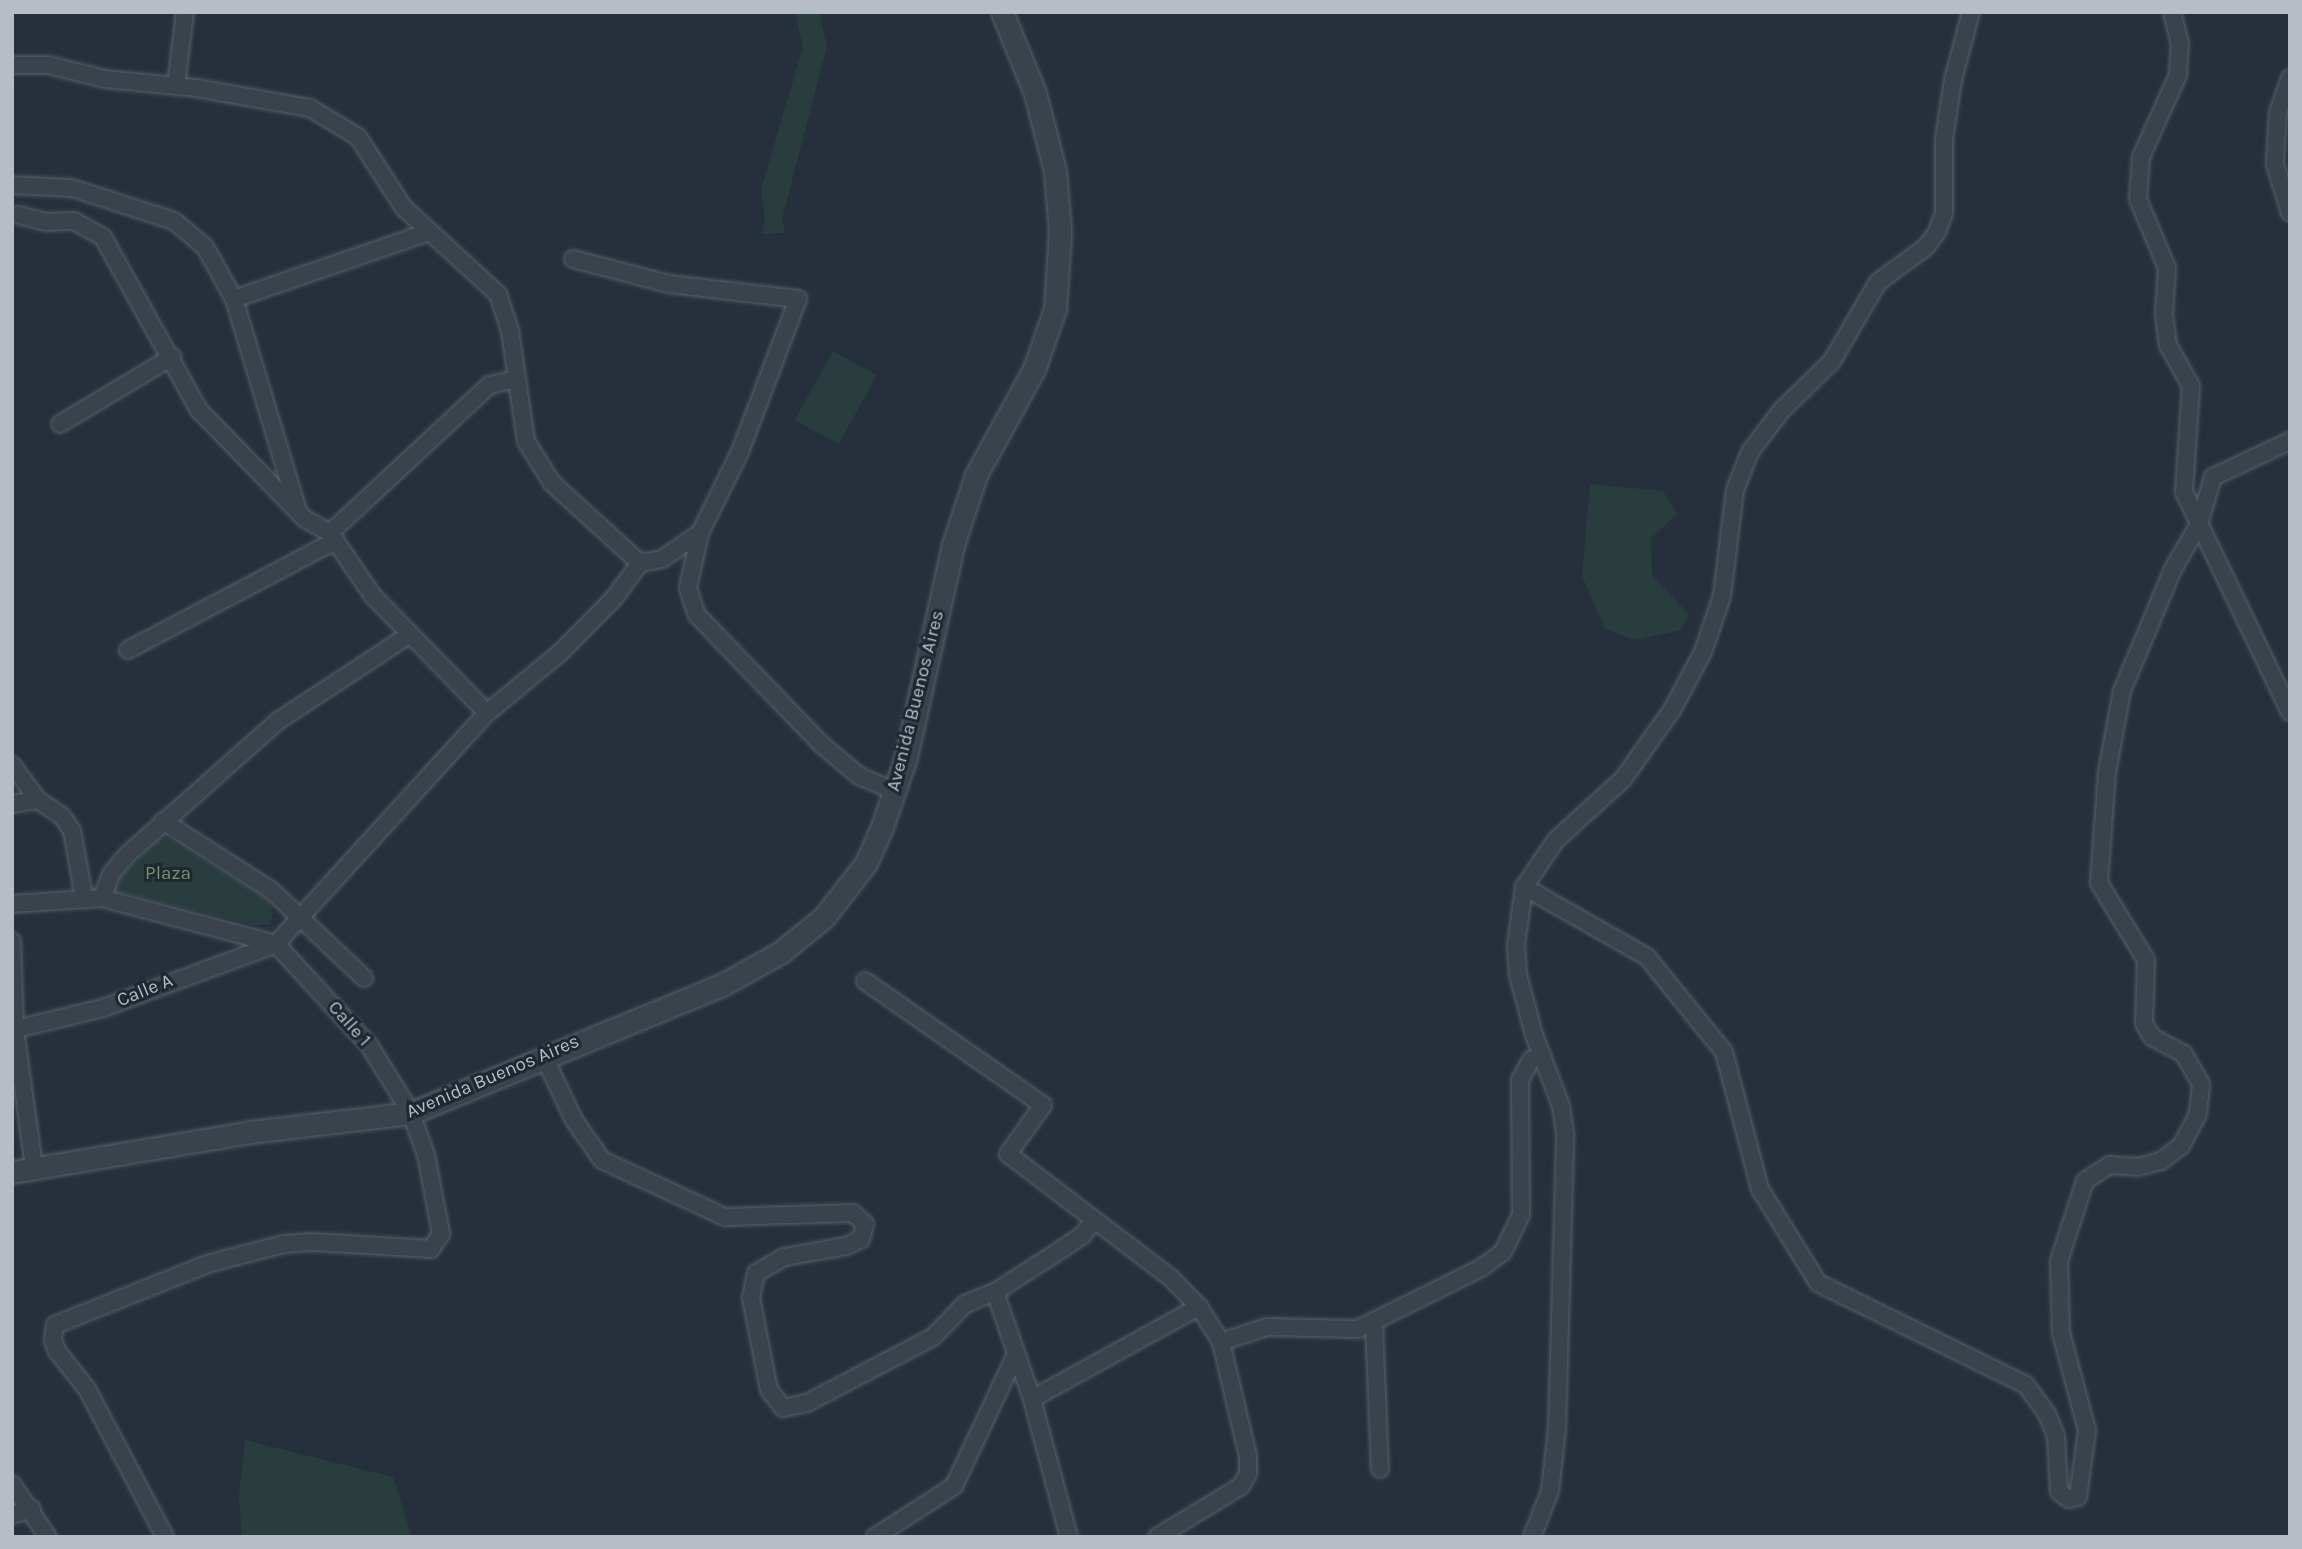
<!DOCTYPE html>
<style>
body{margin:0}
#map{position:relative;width:2302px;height:1549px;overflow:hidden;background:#26303c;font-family:Karla,sans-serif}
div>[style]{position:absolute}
.green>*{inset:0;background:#293d3e;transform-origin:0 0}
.roads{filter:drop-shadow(0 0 2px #58606a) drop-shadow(0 0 2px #58606a)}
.minor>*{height:16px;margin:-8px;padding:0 8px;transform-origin:8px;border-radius:8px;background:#3a424c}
.tertiary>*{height:21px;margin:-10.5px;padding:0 10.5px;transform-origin:10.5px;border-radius:10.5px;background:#3a424c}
span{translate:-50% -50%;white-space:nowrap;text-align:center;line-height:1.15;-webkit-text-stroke:6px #1f2731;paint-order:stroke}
.street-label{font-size:19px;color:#b6bdc7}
.park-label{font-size:19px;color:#6f9676}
.frame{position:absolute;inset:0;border:14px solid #b6bdc7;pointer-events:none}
</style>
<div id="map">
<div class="green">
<div style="clip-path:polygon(795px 12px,819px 12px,827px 46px,782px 219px,785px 233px,762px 234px,765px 217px,761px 190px,803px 47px)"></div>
<div style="left:833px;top:351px;width:50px;height:79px;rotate:29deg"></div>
<div style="clip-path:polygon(1590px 484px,1663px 491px,1677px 514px,1651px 538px,1652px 576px,1689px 614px,1681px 630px,1635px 640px,1605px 629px,1582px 576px)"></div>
<div style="clip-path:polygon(163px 835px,268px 900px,273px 912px,270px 925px,254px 925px,115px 891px,117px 880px)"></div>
<div style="clip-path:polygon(245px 1440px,393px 1477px,412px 1537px,242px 1537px,239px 1496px)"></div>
</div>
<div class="roads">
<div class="minor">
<div style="left:2172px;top:12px;width:32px;rotate:76deg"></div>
<div style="left:2180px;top:43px;width:32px;rotate:94deg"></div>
<div style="left:2178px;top:75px;width:90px;rotate:114.3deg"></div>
<div style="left:2141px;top:157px;width:42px;rotate:94.1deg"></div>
<div style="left:2138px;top:199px;width:75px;rotate:67.2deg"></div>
<div style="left:2167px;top:268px;width:46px;rotate:93.7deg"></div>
<div style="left:2164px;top:314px;width:31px;rotate:83deg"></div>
<div style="left:2168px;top:345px;width:47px;rotate:60.7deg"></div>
<div style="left:2191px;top:386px;width:106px;rotate:93.8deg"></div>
<div style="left:2184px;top:492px;width:244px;rotate:64.3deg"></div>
<div style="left:12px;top:65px;width:36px"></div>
<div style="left:48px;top:65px;width:59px;rotate:13.8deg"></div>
<div style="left:105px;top:79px;width:91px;rotate:5.6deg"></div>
<div style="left:196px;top:88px;width:116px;rotate:10deg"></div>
<div style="left:310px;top:108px;width:56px;rotate:31.1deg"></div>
<div style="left:358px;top:137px;width:85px;rotate:57.1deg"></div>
<div style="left:404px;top:208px;width:127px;rotate:42.5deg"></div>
<div style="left:498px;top:294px;width:39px;rotate:72deg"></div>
<div style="left:510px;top:331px;width:111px;rotate:81.7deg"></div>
<div style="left:526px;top:441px;width:49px;rotate:58.2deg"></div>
<div style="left:552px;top:483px;width:119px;rotate:42.3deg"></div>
<div style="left:640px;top:563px;width:22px;rotate:-10deg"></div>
<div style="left:662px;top:559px;width:46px;rotate:-34.4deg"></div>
<div style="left:2290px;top:78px;width:37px;rotate:109deg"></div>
<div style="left:2278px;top:113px;width:51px;rotate:93.4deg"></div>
<div style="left:2275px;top:164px;width:51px;rotate:73deg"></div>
<div style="left:176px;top:86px;width:75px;rotate:-83.1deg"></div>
<div style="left:12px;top:185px;width:60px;rotate:2.9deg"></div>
<div style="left:72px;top:188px;width:107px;rotate:17.9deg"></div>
<div style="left:174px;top:221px;width:40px;rotate:40deg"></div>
<div style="left:205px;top:247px;width:60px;rotate:60.9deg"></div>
<div style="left:234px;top:299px;width:221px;rotate:73.2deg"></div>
<div style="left:18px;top:215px;width:30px;rotate:14deg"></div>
<div style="left:47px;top:222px;width:27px;rotate:-2deg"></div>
<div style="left:74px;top:221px;width:33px;rotate:29deg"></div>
<div style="left:103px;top:237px;width:198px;rotate:61deg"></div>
<div style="left:199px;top:410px;width:152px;rotate:45.8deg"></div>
<div style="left:305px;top:519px;width:29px;rotate:29deg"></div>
<div style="left:330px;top:533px;width:76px;rotate:55.7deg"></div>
<div style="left:373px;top:596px;width:163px;rotate:45.7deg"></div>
<div style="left:573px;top:259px;width:99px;rotate:14.6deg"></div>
<div style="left:669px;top:284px;width:130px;rotate:6.6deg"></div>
<div style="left:798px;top:299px;width:164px;rotate:110.8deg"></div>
<div style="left:740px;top:452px;width:90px;rotate:116.3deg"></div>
<div style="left:700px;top:533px;width:56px;rotate:102.3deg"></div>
<div style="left:688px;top:588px;width:28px;rotate:72deg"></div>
<div style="left:697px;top:615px;width:179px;rotate:46.1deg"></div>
<div style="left:821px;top:744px;width:50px;rotate:40.1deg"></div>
<div style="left:859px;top:776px;width:38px;rotate:23deg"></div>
<div style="left:234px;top:299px;width:206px;rotate:-19deg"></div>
<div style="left:60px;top:424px;width:131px;rotate:-30.9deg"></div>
<div style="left:330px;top:533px;width:217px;rotate:-42.9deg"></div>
<div style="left:489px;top:385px;width:29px;rotate:-12deg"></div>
<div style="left:128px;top:650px;width:234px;rotate:-27.8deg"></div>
<div style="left:12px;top:765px;width:44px;rotate:53.4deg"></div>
<div style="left:12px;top:804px;width:26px;rotate:-9deg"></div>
<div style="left:38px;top:800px;width:29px;rotate:34deg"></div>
<div style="left:62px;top:816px;width:18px;rotate:56deg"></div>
<div style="left:72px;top:831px;width:67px;rotate:79.7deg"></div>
<div style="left:163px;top:821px;width:128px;rotate:32.6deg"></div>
<div style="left:271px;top:890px;width:128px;rotate:43.4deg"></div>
<div style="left:1524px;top:887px;width:142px;rotate:29.6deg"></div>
<div style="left:1647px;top:957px;width:122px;rotate:51deg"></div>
<div style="left:1724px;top:1052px;width:142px;rotate:75.3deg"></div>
<div style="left:1760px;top:1189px;width:110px;rotate:58.3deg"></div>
<div style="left:1818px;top:1283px;width:232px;rotate:26.1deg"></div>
<div style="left:2026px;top:1385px;width:36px;rotate:54deg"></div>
<div style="left:2047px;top:1414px;width:24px;rotate:68deg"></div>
<div style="left:2056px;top:1436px;width:56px;rotate:86.9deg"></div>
<div style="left:2059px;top:1492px;width:12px;rotate:35deg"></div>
<div style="left:2069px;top:1499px;width:9px;rotate:-13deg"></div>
<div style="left:2078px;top:1497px;width:68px;rotate:-82.3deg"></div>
<div style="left:2087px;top:1430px;width:100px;rotate:-105deg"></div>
<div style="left:2061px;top:1333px;width:72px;rotate:-91.6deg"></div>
<div style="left:2059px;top:1261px;width:84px;rotate:-72deg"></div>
<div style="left:2085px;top:1181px;width:30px;rotate:-33deg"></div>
<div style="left:2110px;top:1165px;width:27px;rotate:4deg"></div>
<div style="left:2137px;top:1167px;width:25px;rotate:-14deg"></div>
<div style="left:2161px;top:1161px;width:25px;rotate:-37deg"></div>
<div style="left:2181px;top:1146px;width:36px;rotate:-62deg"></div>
<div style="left:2198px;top:1114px;width:30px;rotate:-84deg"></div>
<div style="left:2201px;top:1084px;width:34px;rotate:-120deg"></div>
<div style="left:2184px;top:1054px;width:36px;rotate:-152deg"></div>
<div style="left:2152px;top:1037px;width:16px;rotate:-120deg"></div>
<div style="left:2144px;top:1023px;width:63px;rotate:-88.2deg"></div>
<div style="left:2146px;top:960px;width:90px;rotate:-121.4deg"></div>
<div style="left:2099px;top:883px;width:111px;rotate:-85.9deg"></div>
<div style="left:2107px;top:772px;width:82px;rotate:-79.5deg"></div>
<div style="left:2122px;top:691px;width:132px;rotate:-67.3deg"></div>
<div style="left:2173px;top:569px;width:52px;rotate:-60deg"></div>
<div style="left:2199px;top:524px;width:49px;rotate:-73.4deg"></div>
<div style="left:2213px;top:477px;width:85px;rotate:-25.1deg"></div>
<div style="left:102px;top:898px;width:26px;rotate:-69deg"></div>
<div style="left:111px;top:874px;width:25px;rotate:-50deg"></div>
<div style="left:127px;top:855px;width:202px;rotate:-41.6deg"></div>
<div style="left:278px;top:721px;width:157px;rotate:-33.3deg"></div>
<div style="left:12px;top:904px;width:90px;rotate:-3.8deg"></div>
<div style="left:102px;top:898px;width:180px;rotate:14.8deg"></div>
<div style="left:276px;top:944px;width:313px;rotate:-47.6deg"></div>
<div style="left:487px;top:713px;width:96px;rotate:-39.5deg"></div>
<div style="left:561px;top:652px;width:76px;rotate:-45.5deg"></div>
<div style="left:614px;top:598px;width:44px;rotate:-53.4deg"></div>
<div style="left:12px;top:941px;width:89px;rotate:88.1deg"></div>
<div style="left:15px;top:1030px;width:138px;rotate:82.1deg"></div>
<div style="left:865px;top:981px;width:217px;rotate:34.9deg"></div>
<div style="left:1043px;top:1105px;width:60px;rotate:125.5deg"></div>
<div style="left:1008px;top:1154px;width:205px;rotate:37.3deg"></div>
<div style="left:1171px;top:1278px;width:40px;rotate:46deg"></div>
<div style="left:1199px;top:1307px;width:41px;rotate:57.8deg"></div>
<div style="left:1221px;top:1342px;width:117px;rotate:76.7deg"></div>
<div style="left:1248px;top:1456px;width:18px;rotate:90deg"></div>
<div style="left:1248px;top:1474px;width:14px;rotate:120deg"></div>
<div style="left:1241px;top:1486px;width:98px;rotate:148.7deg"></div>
<div style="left:12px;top:1030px;width:94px;rotate:-13.6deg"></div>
<div style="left:103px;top:1008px;width:184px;rotate:-20.3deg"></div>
<div style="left:276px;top:944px;width:137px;rotate:47.4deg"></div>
<div style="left:369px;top:1045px;width:80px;rotate:58.3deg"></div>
<div style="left:411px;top:1113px;width:45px;rotate:70.3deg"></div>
<div style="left:426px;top:1155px;width:80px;rotate:79.2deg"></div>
<div style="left:441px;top:1234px;width:18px;rotate:124deg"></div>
<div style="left:431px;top:1249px;width:118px;rotate:-176.6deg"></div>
<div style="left:313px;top:1242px;width:29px;rotate:176deg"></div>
<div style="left:284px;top:1244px;width:76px;rotate:165.6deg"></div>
<div style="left:210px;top:1263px;width:167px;rotate:158.2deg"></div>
<div style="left:55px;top:1325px;width:15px;rotate:98deg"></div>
<div style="left:53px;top:1340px;width:12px;rotate:70deg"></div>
<div style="left:57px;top:1351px;width:48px;rotate:51.7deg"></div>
<div style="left:87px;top:1389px;width:167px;rotate:62.2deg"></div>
<div style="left:544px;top:1057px;width:70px;rotate:64.5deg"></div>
<div style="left:574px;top:1120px;width:49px;rotate:55deg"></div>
<div style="left:602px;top:1160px;width:136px;rotate:24.9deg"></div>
<div style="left:725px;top:1217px;width:128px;rotate:-1.8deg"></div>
<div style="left:853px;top:1213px;width:16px;rotate:43deg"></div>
<div style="left:865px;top:1224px;width:16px;rotate:105deg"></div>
<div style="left:861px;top:1239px;width:17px;rotate:155deg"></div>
<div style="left:846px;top:1246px;width:63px;rotate:169.9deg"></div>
<div style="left:784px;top:1257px;width:32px;rotate:150deg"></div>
<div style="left:756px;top:1273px;width:25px;rotate:101deg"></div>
<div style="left:751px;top:1298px;width:94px;rotate:78.9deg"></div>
<div style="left:769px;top:1390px;width:23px;rotate:52deg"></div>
<div style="left:783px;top:1408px;width:25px;rotate:-12deg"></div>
<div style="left:807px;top:1403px;width:142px;rotate:-27.6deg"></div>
<div style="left:933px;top:1337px;width:46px;rotate:-45.9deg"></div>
<div style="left:965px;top:1304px;width:32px;rotate:-22deg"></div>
<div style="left:995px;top:1292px;width:83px;rotate:-32.7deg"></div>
<div style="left:1065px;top:1247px;width:22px;rotate:-34deg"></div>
<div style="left:1083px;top:1235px;width:19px;rotate:-55deg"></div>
<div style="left:995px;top:1292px;width:113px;rotate:70.9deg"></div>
<div style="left:1032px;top:1399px;width:143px;rotate:75deg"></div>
<div style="left:1374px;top:1322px;width:147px;rotate:87.7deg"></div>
<div style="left:1221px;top:1342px;width:48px;rotate:-18.1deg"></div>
<div style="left:1267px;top:1327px;width:91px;rotate:1.3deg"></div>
<div style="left:1358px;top:1329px;width:137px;rotate:-26.4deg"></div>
<div style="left:1481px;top:1268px;width:27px;rotate:-36deg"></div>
<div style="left:1503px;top:1252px;width:41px;rotate:-64.1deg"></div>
<div style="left:1521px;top:1215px;width:135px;rotate:-90.4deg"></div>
<div style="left:1520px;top:1080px;width:23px;rotate:-61deg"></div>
<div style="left:1531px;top:1060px;width:12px;rotate:-24deg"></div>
<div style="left:1032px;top:1399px;width:191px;rotate:-28.9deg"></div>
<div style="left:12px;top:1484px;width:64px;rotate:55.8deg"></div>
<div style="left:12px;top:1515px;width:21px;rotate:-17deg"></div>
<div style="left:875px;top:1537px;width:94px;rotate:-32.8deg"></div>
<div style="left:954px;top:1486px;width:146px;rotate:-64.8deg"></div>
<div style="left:1532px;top:1537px;width:49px;rotate:-68.6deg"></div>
<div style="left:1550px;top:1491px;width:62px;rotate:-83.6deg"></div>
<div style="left:1557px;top:1429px;width:295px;rotate:-88.4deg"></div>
<div style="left:1565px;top:1134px;width:28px;rotate:-98deg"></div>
<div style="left:1561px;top:1106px;width:76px;rotate:-110.8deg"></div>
<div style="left:1534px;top:1035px;width:62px;rotate:-104.9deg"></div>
<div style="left:1518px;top:975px;width:30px;rotate:-94deg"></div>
<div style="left:1516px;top:945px;width:59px;rotate:-82.1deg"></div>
<div style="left:1524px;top:887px;width:57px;rotate:-55.8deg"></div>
<div style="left:1556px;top:840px;width:91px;rotate:-42.3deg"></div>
<div style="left:1623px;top:779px;width:85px;rotate:-54.6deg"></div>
<div style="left:1672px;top:710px;width:66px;rotate:-61.9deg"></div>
<div style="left:1703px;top:652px;width:59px;rotate:-71.3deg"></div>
<div style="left:1722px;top:596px;width:107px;rotate:-83deg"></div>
<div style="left:1735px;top:490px;width:41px;rotate:-68.5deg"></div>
<div style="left:1750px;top:452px;width:51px;rotate:-52.9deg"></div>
<div style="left:1781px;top:411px;width:71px;rotate:-44.4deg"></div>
<div style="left:1832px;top:361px;width:91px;rotate:-59.8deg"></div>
<div style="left:1878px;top:282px;width:59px;rotate:-36.1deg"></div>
<div style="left:1926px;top:247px;width:19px;rotate:-54deg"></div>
<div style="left:1937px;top:232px;width:20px;rotate:-70deg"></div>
<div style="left:1944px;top:213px;width:74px;rotate:-90deg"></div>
<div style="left:1944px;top:139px;width:60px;rotate:-81.3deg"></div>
<div style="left:1953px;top:80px;width:70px;rotate:-75.2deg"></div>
</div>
<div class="tertiary">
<div style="left:12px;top:1172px;width:241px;rotate:-9.5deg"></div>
<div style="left:250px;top:1132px;width:162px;rotate:-6.7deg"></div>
<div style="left:411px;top:1113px;width:336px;rotate:-22.4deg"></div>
<div style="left:722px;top:985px;width:68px;rotate:-29.2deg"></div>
<div style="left:781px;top:952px;width:55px;rotate:-39.1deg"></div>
<div style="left:824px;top:917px;width:68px;rotate:-52.1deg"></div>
<div style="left:866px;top:863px;width:39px;rotate:-66deg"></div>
<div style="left:882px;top:827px;width:74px;rotate:-71.1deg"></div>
<div style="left:906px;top:757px;width:217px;rotate:-77.5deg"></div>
<div style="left:953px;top:545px;width:74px;rotate:-71.8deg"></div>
<div style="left:976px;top:475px;width:121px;rotate:-61.3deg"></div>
<div style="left:1034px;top:369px;width:64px;rotate:-70.7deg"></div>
<div style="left:1055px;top:309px;width:78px;rotate:-86.3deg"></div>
<div style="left:1060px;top:231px;width:60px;rotate:-94.8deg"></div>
<div style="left:1055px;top:171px;width:81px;rotate:-104.4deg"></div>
<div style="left:1035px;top:93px;width:87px;rotate:-112.2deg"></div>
</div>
</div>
<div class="street-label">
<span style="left:916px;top:701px;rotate:-76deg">Avenida Buenos Aires</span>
<span style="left:145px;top:991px;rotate:-22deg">Calle A</span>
<span style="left:349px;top:1024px;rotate:48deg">Calle 1</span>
<span style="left:493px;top:1077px;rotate:-23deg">Avenida Buenos Aires</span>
</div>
<div class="park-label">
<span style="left:168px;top:874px">Plaza</span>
</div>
<div class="frame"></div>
</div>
